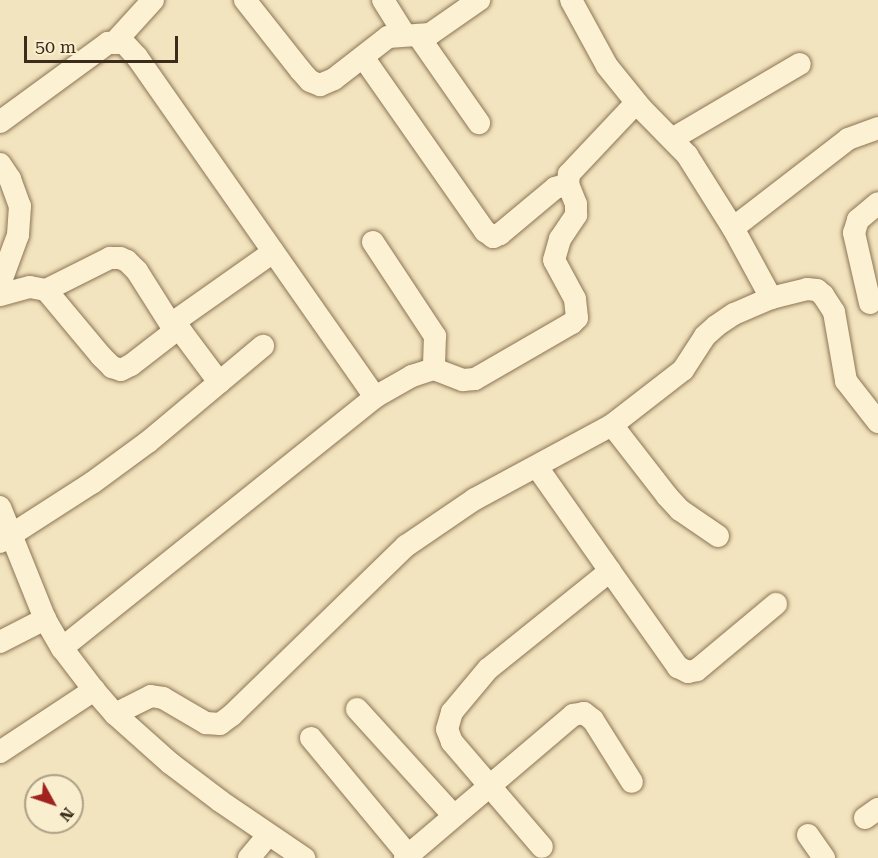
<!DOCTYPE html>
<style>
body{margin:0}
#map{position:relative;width:878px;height:858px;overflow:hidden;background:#f2e4be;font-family:"Roboto Serif",serif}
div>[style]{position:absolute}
.roads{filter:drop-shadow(0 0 2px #8c7455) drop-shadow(0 0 2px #8c7455)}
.minor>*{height:22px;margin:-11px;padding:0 11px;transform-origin:11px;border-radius:11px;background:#fcf1d2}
span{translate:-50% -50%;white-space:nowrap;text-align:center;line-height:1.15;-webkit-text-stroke:4.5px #f9eece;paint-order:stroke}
.north{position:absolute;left:24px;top:774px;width:60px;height:60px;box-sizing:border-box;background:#f9eece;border:2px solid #ada086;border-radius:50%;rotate:130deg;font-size:16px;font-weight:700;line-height:24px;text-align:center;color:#3a2b1b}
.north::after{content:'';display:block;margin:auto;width:21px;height:27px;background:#a1231f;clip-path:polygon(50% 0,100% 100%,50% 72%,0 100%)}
.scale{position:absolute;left:24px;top:36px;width:154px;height:27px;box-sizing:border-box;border:3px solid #3a2b1b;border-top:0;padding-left:8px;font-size:18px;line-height:21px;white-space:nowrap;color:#3a2b1b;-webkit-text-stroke:4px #f9eece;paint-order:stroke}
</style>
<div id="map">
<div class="roads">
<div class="minor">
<div style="left:245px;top:0;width:90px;rotate:51.7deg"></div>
<div style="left:301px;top:71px;width:13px;rotate:48deg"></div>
<div style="left:310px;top:81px;width:11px;rotate:22deg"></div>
<div style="left:320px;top:85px;width:15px;rotate:-23deg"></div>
<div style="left:334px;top:79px;width:68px;rotate:-37.9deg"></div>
<div style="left:388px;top:37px;width:42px;rotate:-4.1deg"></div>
<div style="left:430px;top:34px;width:60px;rotate:-34.8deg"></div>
<div style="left:383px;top:0;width:40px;rotate:58deg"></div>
<div style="left:571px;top:0;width:75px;rotate:61.4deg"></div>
<div style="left:607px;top:66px;width:54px;rotate:51deg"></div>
<div style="left:641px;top:108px;width:66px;rotate:45.6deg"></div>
<div style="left:687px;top:155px;width:86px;rotate:57.8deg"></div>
<div style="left:733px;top:228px;width:80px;rotate:61.5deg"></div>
<div style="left:419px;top:37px;width:105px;rotate:55.1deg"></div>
<div style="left:114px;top:43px;width:58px;rotate:-47.8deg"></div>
<div style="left:363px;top:57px;width:213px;rotate:55deg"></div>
<div style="left:485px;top:231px;width:10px;rotate:37deg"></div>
<div style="left:493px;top:237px;width:8px;rotate:-23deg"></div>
<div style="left:500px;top:234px;width:72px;rotate:-39.9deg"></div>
<div style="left:555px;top:188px;width:14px;rotate:-17deg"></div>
<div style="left:0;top:122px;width:134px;rotate:-36.2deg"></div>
<div style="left:108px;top:43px;width:16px"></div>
<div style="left:124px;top:43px;width:19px;rotate:47deg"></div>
<div style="left:137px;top:57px;width:415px;rotate:55deg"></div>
<div style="left:672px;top:139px;width:148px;rotate:-30.4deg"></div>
<div style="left:0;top:164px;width:18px;rotate:56deg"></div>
<div style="left:10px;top:179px;width:29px;rotate:70deg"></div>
<div style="left:20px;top:206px;width:29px;rotate:94deg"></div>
<div style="left:18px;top:235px;width:52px;rotate:110.2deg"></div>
<div style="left:733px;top:228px;width:145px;rotate:-37.7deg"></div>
<div style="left:848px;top:139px;width:32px;rotate:-20deg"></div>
<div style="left:373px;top:242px;width:113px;rotate:56.6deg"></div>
<div style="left:435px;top:336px;width:33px;rotate:92deg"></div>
<div style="left:46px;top:290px;width:72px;rotate:-26.6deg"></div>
<div style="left:110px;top:258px;width:10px"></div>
<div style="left:120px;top:258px;width:8px;rotate:23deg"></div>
<div style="left:127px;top:261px;width:14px;rotate:45deg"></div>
<div style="left:137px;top:271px;width:71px;rotate:57.7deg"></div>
<div style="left:0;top:295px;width:31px;rotate:-15deg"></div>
<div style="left:30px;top:287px;width:16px;rotate:11deg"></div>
<div style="left:46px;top:290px;width:86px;rotate:50.2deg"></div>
<div style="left:101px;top:356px;width:16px;rotate:45deg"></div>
<div style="left:112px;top:367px;width:9px;rotate:18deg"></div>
<div style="left:121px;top:370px;width:11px;rotate:-27deg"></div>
<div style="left:131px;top:365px;width:56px;rotate:-37.7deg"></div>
<div style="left:175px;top:331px;width:6px"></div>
<div style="left:181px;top:331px;width:64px;rotate:53.3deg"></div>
<div style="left:870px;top:303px;width:72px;rotate:-102.9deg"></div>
<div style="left:854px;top:233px;width:14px;rotate:-73deg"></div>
<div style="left:858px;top:220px;width:26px;rotate:-40deg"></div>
<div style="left:171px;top:324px;width:125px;rotate:-35.2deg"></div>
<div style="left:612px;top:425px;width:90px;rotate:52.2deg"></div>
<div style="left:667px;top:496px;width:19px;rotate:47deg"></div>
<div style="left:680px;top:510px;width:46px;rotate:34.4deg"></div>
<div style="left:537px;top:467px;width:127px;rotate:54.9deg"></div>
<div style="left:610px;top:571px;width:156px;rotate:141.2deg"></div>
<div style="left:488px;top:669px;width:56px;rotate:129.9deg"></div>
<div style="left:452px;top:712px;width:18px;rotate:106deg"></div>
<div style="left:447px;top:729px;width:14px;rotate:69deg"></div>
<div style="left:452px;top:742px;width:138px;rotate:49.4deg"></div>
<div style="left:0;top:507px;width:121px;rotate:68.1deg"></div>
<div style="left:45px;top:619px;width:34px;rotate:60deg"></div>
<div style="left:62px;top:648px;width:53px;rotate:52.7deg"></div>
<div style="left:94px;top:690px;width:32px;rotate:49deg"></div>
<div style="left:115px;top:714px;width:74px;rotate:41.7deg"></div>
<div style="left:170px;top:763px;width:63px;rotate:37.2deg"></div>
<div style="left:220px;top:801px;width:102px;rotate:34.2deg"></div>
<div style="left:0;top:542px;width:109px;rotate:-32.7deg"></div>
<div style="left:92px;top:483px;width:69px;rotate:-36.2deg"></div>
<div style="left:148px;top:442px;width:150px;rotate:-39.9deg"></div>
<div style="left:610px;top:571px;width:118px;rotate:54.7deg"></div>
<div style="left:678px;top:667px;width:11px;rotate:27deg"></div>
<div style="left:688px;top:672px;width:9px;rotate:-13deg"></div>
<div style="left:697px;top:670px;width:103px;rotate:-39.9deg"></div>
<div style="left:0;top:642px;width:51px;rotate:-27.1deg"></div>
<div style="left:62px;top:648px;width:401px;rotate:-38.7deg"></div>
<div style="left:375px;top:397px;width:43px;rotate:-29.6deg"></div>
<div style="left:412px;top:376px;width:23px;rotate:-18deg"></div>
<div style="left:434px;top:369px;width:31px;rotate:21deg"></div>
<div style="left:463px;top:380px;width:12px;rotate:-5deg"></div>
<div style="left:475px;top:379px;width:112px;rotate:-30deg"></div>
<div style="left:572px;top:323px;width:7px;rotate:-45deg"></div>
<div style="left:577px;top:318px;width:19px;rotate:-96deg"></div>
<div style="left:575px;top:299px;width:44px;rotate:-118.3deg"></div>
<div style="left:554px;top:260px;width:22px;rotate:-74deg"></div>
<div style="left:560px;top:239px;width:29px;rotate:-56deg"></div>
<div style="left:576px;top:215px;width:11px;rotate:-90deg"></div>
<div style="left:576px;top:204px;width:22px;rotate:-112deg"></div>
<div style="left:568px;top:184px;width:10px;rotate:-84deg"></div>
<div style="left:569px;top:174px;width:98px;rotate:-46.7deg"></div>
<div style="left:357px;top:709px;width:143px;rotate:47.8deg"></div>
<div style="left:115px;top:714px;width:40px;rotate:-26.6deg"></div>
<div style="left:151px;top:696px;width:12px;rotate:9deg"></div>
<div style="left:163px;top:698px;width:50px;rotate:30.2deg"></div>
<div style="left:206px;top:723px;width:14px;rotate:4deg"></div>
<div style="left:220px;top:724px;width:15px;rotate:-37deg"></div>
<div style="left:232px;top:715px;width:243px;rotate:-44.2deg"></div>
<div style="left:406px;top:546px;width:83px;rotate:-34.3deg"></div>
<div style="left:475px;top:499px;width:156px;rotate:-28.4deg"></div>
<div style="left:612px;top:425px;width:90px;rotate:-37.8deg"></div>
<div style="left:683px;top:370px;width:40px;rotate:-57.1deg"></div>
<div style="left:705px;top:336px;width:15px;rotate:-42deg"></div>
<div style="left:716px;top:326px;width:22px;rotate:-34deg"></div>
<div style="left:734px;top:314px;width:40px;rotate:-23.4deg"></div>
<div style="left:771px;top:298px;width:37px;rotate:-14deg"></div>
<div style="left:807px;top:289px;width:10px;rotate:6deg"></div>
<div style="left:817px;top:290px;width:8px;rotate:40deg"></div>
<div style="left:823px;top:295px;width:20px;rotate:57deg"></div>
<div style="left:834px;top:312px;width:70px;rotate:80.1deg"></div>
<div style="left:846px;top:381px;width:52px;rotate:52deg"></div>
<div style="left:311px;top:738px;width:152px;rotate:50.3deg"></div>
<div style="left:0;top:752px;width:113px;rotate:-33.4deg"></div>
<div style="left:865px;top:818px;width:16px;rotate:-35deg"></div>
<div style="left:808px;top:835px;width:28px;rotate:55deg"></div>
<div style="left:249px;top:858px;width:30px;rotate:-50deg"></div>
<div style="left:405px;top:858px;width:221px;rotate:-40.4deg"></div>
<div style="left:573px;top:715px;width:11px;rotate:-10deg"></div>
<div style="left:584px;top:713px;width:11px;rotate:38deg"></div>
<div style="left:593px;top:720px;width:73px;rotate:57.8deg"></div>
</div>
</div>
<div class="north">N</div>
<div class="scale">50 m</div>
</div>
